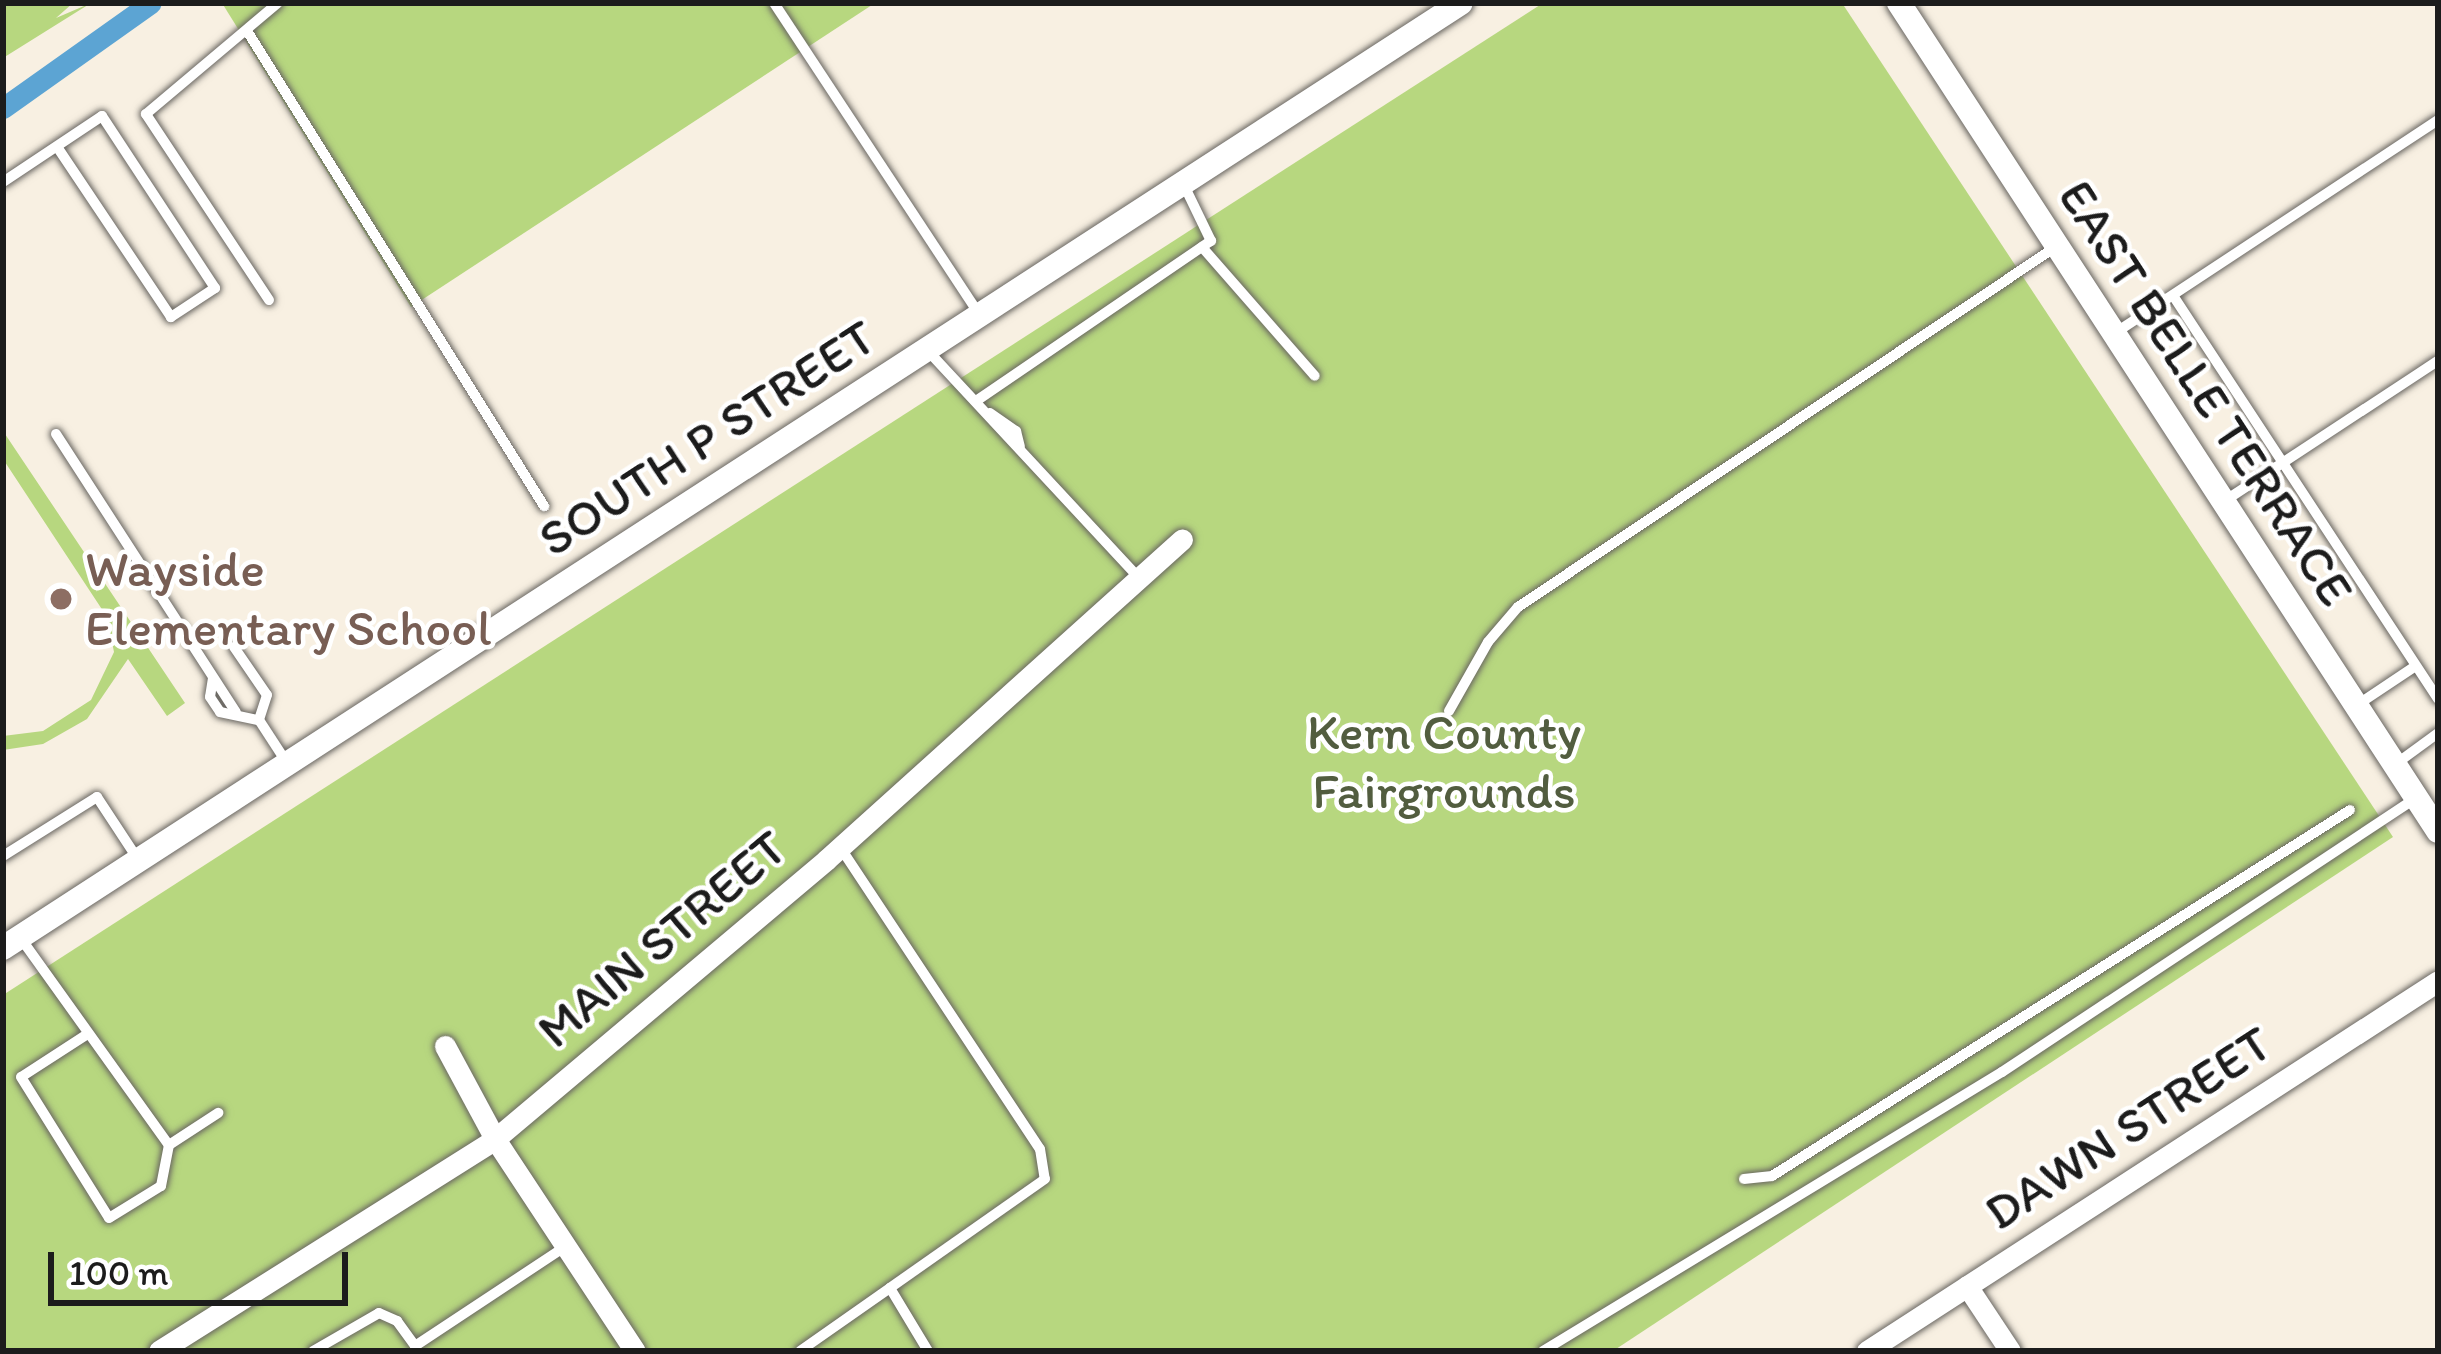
<!DOCTYPE html>
<style>
body{margin:0}
#map{position:relative;width:2441px;height:1354px;overflow:hidden;background:#f8f0e2;font-family:Itim,sans-serif}
div>[style]{position:absolute}
.green>*{inset:0;background:#b7d77f}
.canal>*{height:21px;margin:-10.5px;padding:0 10.5px;transform-origin:10.5px;border-radius:10.5px;background:#5ca4d3}
.roads{filter:drop-shadow(0 0 3px #696661) drop-shadow(0 0 3px #696661)}
.service>*{height:10px;margin:-5px;padding:0 5px;transform-origin:5px;border-radius:5px;background:#fff}
.minor>*{height:21px;margin:-10.5px;padding:0 10.5px;transform-origin:10.5px;border-radius:10.5px;background:#fff}
.tertiary>*{height:24px;margin:-12px;padding:0 12px;transform-origin:12px;border-radius:12px;background:#fff}
.dots>*{width:33px;height:33px;translate:-50% -50%;box-sizing:border-box;border:6px solid #fff;border-radius:50%}
span{translate:-50% -50%;white-space:nowrap;text-align:center;line-height:1.15;-webkit-text-stroke:9px #fff;paint-order:stroke}
.street-label{font-size:51px;color:#1c1c1c}
.education-label{font-size:51px;color:#785e54}
.left{translate:0 -50%;text-align:left}
.park-label{font-size:51px;color:#525d3f}
.frame{position:absolute;inset:0;border:6px solid #1c1c1c;pointer-events:none}
.scale{position:absolute;left:48px;top:1252px;width:300px;height:54px;box-sizing:border-box;border:6px solid #1c1c1c;border-top:0;padding-left:15px;font-size:36px;line-height:42px;white-space:nowrap;color:#1c1c1c;-webkit-text-stroke:9px #fff;paint-order:stroke}
</style>
<div id="map">
<div class="green">
<div style="clip-path:polygon(3px 3px,73px 3px,56px 18px,91px 3px,3px 58px)"></div>
<div style="clip-path:polygon(222px 3px,875px 3px,411px 307px)"></div>
<div style="clip-path:polygon(1543px 3px,1842px 3px,2393px 837px,1613px 1351px,3px 1351px,3px 995px)"></div>
<div style="clip-path:polygon(3px 431px,185px 703px,167px 716px,128px 659px,87px 719px,43px 744px,3px 750px,3px 736px,43px 731px,91px 700px,114px 652px,107px 617px,3px 459px)"></div>
</div>
<div class="canal">
<div style="left:3px;top:108px;width:181px;rotate:-35.4deg"></div>
</div>
<div class="roads">
<div class="service">
<div style="left:774px;top:3px;width:374px;rotate:56.6deg"></div>
<div style="left:249px;top:34px;width:557px;rotate:57.99deg"></div>
<div style="left:3px;top:182px;width:119px;rotate:-33.7deg"></div>
<div style="left:102px;top:116px;width:206px;rotate:56.7deg"></div>
<div style="left:215px;top:288px;width:53px;rotate:146.6deg"></div>
<div style="left:171px;top:317px;width:205px;rotate:-123.8deg"></div>
<div style="left:1202px;top:247px;width:171px;rotate:48.8deg"></div>
<div style="left:2174px;top:297px;width:481px;rotate:56.7deg"></div>
<div style="left:269px;top:300px;width:223px;rotate:-123.5deg"></div>
<div style="left:146px;top:114px;width:172px;rotate:-40.1deg"></div>
<div style="left:2115px;top:333px;width:387px;rotate:-33.4deg"></div>
<div style="left:929px;top:352px;width:307px;rotate:47.1deg"></div>
<div style="left:979px;top:399px;width:281px;rotate:-34.3deg"></div>
<div style="left:1211px;top:241px;width:64px;rotate:-115.8deg"></div>
<div style="left:990px;top:413px;width:32px;rotate:35deg"></div>
<div style="left:1016px;top:431px;width:16px;rotate:76deg"></div>
<div style="left:56px;top:434px;width:331px;rotate:57.1deg"></div>
<div style="left:2226px;top:500px;width:254px;rotate:-33.3deg"></div>
<div style="left:234px;top:647px;width:58px;rotate:55.5deg"></div>
<div style="left:267px;top:695px;width:26px;rotate:108deg"></div>
<div style="left:213px;top:678px;width:19px;rotate:99deg"></div>
<div style="left:210px;top:697px;width:18px;rotate:56deg"></div>
<div style="left:220px;top:712px;width:40px;rotate:12deg"></div>
<div style="left:259px;top:720px;width:51px;rotate:56.9deg"></div>
<div style="left:2357px;top:705px;width:69px;rotate:-33.7deg"></div>
<div style="left:1449px;top:711px;width:79px;rotate:-60.5deg"></div>
<div style="left:1488px;top:642px;width:46px;rotate:-49.4deg"></div>
<div style="left:1518px;top:607px;width:645px;rotate:-33.81deg"></div>
<div style="left:2397px;top:763px;width:51px;rotate:-36.2deg"></div>
<div style="left:840px;top:847px;width:362px;rotate:56.5deg"></div>
<div style="left:1040px;top:1149px;width:30px;rotate:81deg"></div>
<div style="left:1045px;top:1179px;width:189px;rotate:144.9deg"></div>
<div style="left:3px;top:856px;width:111px;rotate:-32.1deg"></div>
<div style="left:97px;top:797px;width:73px;rotate:56.7deg"></div>
<div style="left:22px;top:940px;width:252px;rotate:54.4deg"></div>
<div style="left:169px;top:1145px;width:59px;rotate:-33.1deg"></div>
<div style="left:86px;top:1035px;width:77px;rotate:147.1deg"></div>
<div style="left:21px;top:1077px;width:166px;rotate:58deg"></div>
<div style="left:109px;top:1218px;width:61px;rotate:-31.6deg"></div>
<div style="left:161px;top:1186px;width:42px;rotate:-79deg"></div>
<div style="left:1744px;top:1179px;width:28px;rotate:-6deg"></div>
<div style="left:1772px;top:1176px;width:684px;rotate:-32.34deg"></div>
<div style="left:313px;top:1351px;width:76px;rotate:-29.9deg"></div>
<div style="left:379px;top:1313px;width:20px;rotate:24deg"></div>
<div style="left:397px;top:1321px;width:31px;rotate:54deg"></div>
<div style="left:415px;top:1346px;width:181px;rotate:-33.5deg"></div>
<div style="left:800px;top:1351px;width:110px;rotate:-35deg"></div>
<div style="left:890px;top:1288px;width:74px;rotate:58.9deg"></div>
<div style="left:1543px;top:1351px;width:537px;rotate:-31.29deg"></div>
<div style="left:2002px;top:1072px;width:496px;rotate:-33.5deg"></div>
</div>
<div class="minor">
<div style="left:445px;top:1046px;width:106px;rotate:61.7deg"></div>
<div style="left:495px;top:1139px;width:254px;rotate:56.6deg"></div>
<div style="left:1967px;top:1286px;width:78px;rotate:56.5deg"></div>
<div style="left:159px;top:1351px;width:397px;rotate:-32.2deg"></div>
<div style="left:495px;top:1139px;width:433px;rotate:-40.1deg"></div>
<div style="left:826px;top:860px;width:479px;rotate:-42deg"></div>
<div style="left:1867px;top:1351px;width:680px;rotate:-32.94deg"></div>
</div>
<div class="tertiary">
<div style="left:1899px;top:3px;width:988px;rotate:56.94deg"></div>
<div style="left:3px;top:948px;width:1737px;rotate:-32.95deg"></div>
</div>
</div>
<div class="dots">
<div style="left:61px;top:599px;background:#8d6e63"></div>
</div>
<div class="street-label">
<span style="left:2206px;top:393px;rotate:57deg">EAST BELLE TERRACE</span>
<span style="left:707px;top:438px;rotate:-33deg">SOUTH P STREET</span>
<span style="left:662px;top:939px;rotate:-40deg">MAIN STREET</span>
<span style="left:2128px;top:1128px;rotate:-33deg">DAWN STREET</span>
</div>
<div class="education-label">
<span class="left" style="left:85px;top:599px">Wayside<br>Elementary School</span>
</div>
<div class="park-label">
<span style="left:1444px;top:762px">Kern County<br>Fairgrounds</span>
</div>
<div class="frame"></div>
<div class="scale">100 m</div>
</div>
